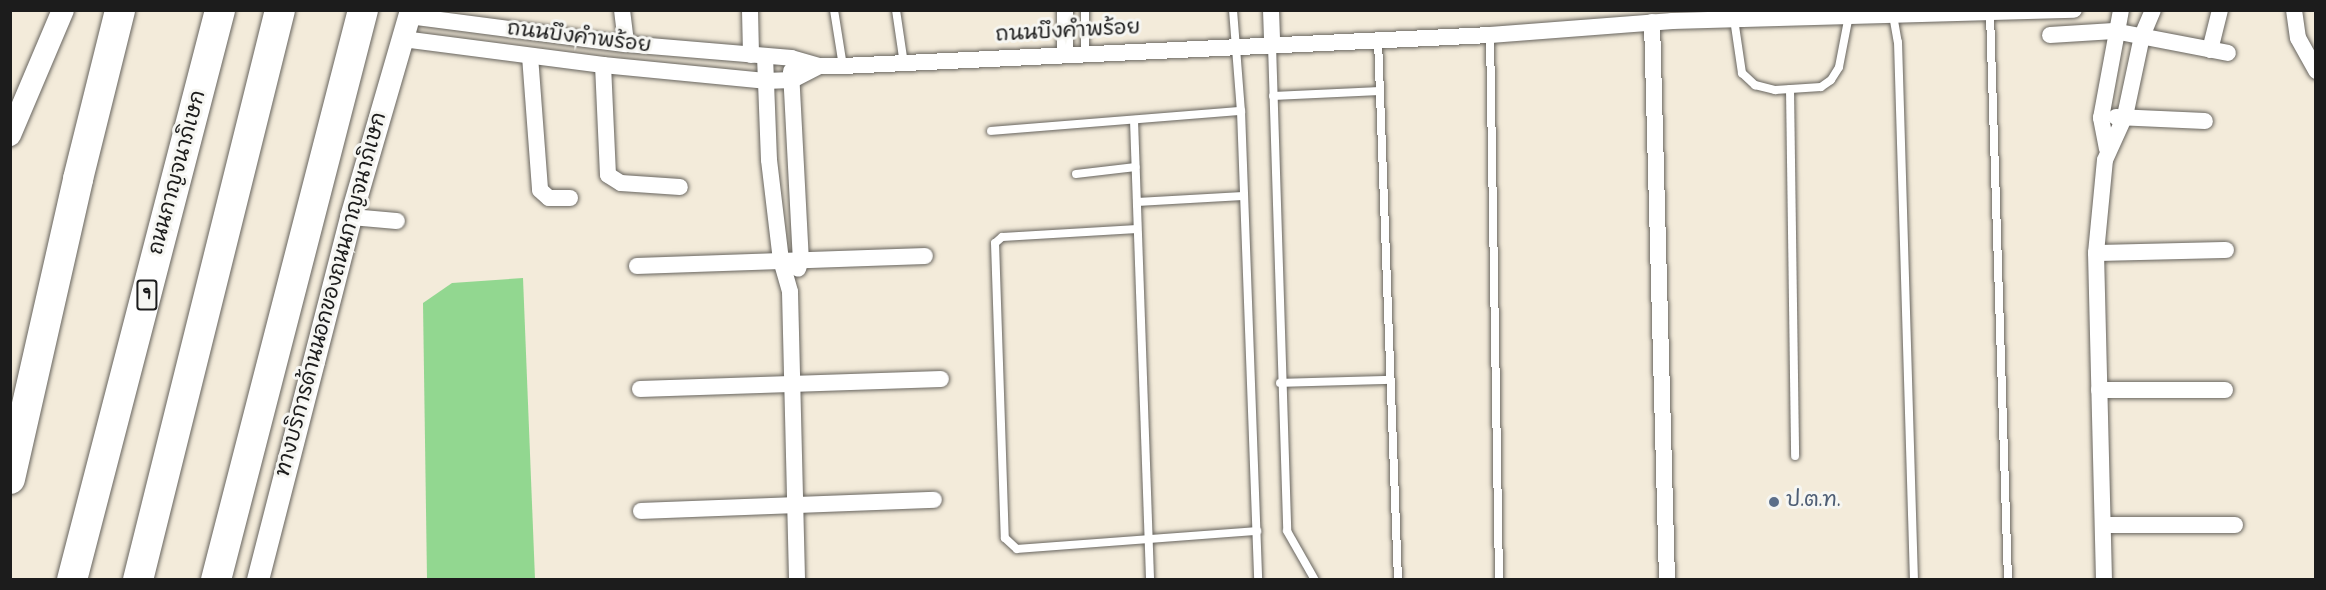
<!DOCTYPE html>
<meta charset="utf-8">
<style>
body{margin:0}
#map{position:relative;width:2326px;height:590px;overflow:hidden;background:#f3ebda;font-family:Dekko,"Playpen Sans Thai",sans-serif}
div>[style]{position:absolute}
.green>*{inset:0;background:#92d790}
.roads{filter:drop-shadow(0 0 2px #67645e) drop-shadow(0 0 2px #67645e)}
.lane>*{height:8px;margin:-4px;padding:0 4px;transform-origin:4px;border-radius:4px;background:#fff}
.street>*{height:16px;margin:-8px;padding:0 8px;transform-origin:8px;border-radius:8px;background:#fff}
.secondary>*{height:22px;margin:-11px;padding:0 11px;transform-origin:11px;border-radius:11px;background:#fff}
.highway>*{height:30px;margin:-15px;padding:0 15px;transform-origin:15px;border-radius:15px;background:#fff}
.dots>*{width:16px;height:16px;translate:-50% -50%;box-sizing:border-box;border:3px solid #f6f6f2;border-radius:50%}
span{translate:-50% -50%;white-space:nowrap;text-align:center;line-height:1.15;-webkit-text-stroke:6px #f6f6f2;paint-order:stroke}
.shield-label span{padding:2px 4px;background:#f6f6f2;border:2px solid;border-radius:4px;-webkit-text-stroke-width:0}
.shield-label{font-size:20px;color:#1c1c1c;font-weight:700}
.street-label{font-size:21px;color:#1c1c1c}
.service-label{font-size:21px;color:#4e5e75}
.left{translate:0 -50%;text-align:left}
.frame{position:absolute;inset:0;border:12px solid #1c1c1c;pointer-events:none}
</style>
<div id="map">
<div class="green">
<div style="clip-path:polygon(523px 278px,535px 579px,427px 579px,423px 303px,452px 283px)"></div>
</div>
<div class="roads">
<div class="lane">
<div style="left:834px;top:10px;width:57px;rotate:80.9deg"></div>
<div style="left:896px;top:10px;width:55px;rotate:81.6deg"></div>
<div style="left:1233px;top:10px;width:101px;rotate:85.5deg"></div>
<div style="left:1241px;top:111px;width:469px;rotate:87.9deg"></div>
<div style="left:1990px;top:14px;width:566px;rotate:88.18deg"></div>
<div style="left:1893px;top:15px;width:27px;rotate:80deg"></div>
<div style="left:1898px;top:42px;width:538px;rotate:88.3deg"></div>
<div style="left:1734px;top:19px;width:55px;rotate:81.6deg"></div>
<div style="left:1742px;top:73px;width:18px;rotate:43deg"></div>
<div style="left:1755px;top:85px;width:21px;rotate:14deg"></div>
<div style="left:1775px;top:90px;width:46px;rotate:-3.7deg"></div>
<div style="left:1821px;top:87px;width:12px;rotate:-35deg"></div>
<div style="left:1831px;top:80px;width:15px;rotate:-58deg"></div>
<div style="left:1839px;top:67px;width:53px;rotate:-79.1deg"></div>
<div style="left:1490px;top:35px;width:545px;rotate:89.05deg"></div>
<div style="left:1378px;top:40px;width:540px;rotate:87.88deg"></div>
<div style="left:1272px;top:45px;width:486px;rotate:88.2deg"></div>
<div style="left:1287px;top:531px;width:56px;rotate:60.3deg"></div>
<div style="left:1085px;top:55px;width:45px;rotate:-90deg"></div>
<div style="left:1790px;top:89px;width:367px;rotate:89.2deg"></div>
<div style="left:1273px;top:96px;width:107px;rotate:-2.7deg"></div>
<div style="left:1134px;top:120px;width:460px;rotate:88deg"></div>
<div style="left:991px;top:131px;width:251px;rotate:-4.6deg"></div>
<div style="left:1076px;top:174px;width:60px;rotate:-6.7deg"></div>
<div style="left:1137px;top:202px;width:106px;rotate:-3.2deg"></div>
<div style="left:1137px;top:229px;width:135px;rotate:176.6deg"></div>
<div style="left:1002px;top:237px;width:9px;rotate:139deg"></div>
<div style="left:995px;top:243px;width:295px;rotate:88.1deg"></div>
<div style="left:1005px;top:538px;width:16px;rotate:43deg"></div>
<div style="left:1017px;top:549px;width:241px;rotate:-4.3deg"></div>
<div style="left:1280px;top:383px;width:109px;rotate:-1.6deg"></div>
</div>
<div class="street">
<div style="left:622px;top:10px;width:34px;rotate:83deg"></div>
<div style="left:750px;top:10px;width:45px;rotate:88.7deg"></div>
<div style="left:1065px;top:10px;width:45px;rotate:90deg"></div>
<div style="left:1271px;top:10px;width:35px;rotate:88deg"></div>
<div style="left:2294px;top:10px;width:28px;rotate:82deg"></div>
<div style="left:2298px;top:38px;width:38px;rotate:61deg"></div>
<div style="left:409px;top:16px;width:219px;rotate:7.4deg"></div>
<div style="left:626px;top:44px;width:166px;rotate:4.8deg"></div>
<div style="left:791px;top:58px;width:29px;rotate:16deg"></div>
<div style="left:819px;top:66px;width:24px"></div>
<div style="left:843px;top:66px;width:648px;rotate:-2.74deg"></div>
<div style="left:1490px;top:35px;width:183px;rotate:-4.4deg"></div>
<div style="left:1672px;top:21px;width:402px;rotate:-1.6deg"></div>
<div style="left:1652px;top:22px;width:558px;rotate:88.46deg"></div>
<div style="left:2050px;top:35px;width:64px;rotate:-3.6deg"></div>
<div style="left:2114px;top:31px;width:116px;rotate:10.9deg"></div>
<div style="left:403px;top:39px;width:202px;rotate:7.4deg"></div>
<div style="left:603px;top:65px;width:163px;rotate:5.6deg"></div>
<div style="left:765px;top:81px;width:27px;rotate:-2deg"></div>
<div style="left:792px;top:80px;width:30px;rotate:-27deg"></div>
<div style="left:2210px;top:50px;width:41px;rotate:-76deg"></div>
<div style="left:530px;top:56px;width:134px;rotate:85.7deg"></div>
<div style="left:540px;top:190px;width:12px;rotate:42deg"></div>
<div style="left:549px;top:198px;width:21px"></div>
<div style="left:765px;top:56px;width:104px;rotate:87.8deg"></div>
<div style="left:769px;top:160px;width:101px;rotate:83.2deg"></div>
<div style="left:781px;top:260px;width:33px;rotate:74deg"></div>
<div style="left:790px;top:292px;width:288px;rotate:88.6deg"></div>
<div style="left:603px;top:65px;width:110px;rotate:87.4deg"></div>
<div style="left:608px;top:175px;width:15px;rotate:32deg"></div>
<div style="left:621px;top:183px;width:59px;rotate:3.9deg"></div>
<div style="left:791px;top:71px;width:188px;rotate:87deg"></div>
<div style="left:801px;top:259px;width:10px;rotate:107deg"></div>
<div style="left:2116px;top:117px;width:89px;rotate:2.6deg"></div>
<div style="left:2107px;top:149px;width:32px;rotate:-101deg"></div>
<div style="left:2101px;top:118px;width:110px;rotate:-79.5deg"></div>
<div style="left:351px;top:217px;width:46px;rotate:5deg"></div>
<div style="left:2096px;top:253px;width:130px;rotate:-1.3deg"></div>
<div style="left:637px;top:266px;width:288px;rotate:-2deg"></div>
<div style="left:640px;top:389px;width:301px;rotate:-1.9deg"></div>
<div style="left:2099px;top:390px;width:126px"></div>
<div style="left:641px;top:511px;width:293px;rotate:-2.2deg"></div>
<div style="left:2104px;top:525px;width:131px"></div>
<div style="left:2104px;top:580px;width:327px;rotate:-91.4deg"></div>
<div style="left:2096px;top:253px;width:93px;rotate:-84.5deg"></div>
<div style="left:2105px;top:160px;width:48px;rotate:-65.6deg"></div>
<div style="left:2125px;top:116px;width:82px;rotate:-78deg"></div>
<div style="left:2142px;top:36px;width:28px;rotate:-67deg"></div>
</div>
<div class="secondary">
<div style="left:10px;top:135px;width:136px;rotate:-67deg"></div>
<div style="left:258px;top:580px;width:375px;rotate:-75.6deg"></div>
<div style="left:351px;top:217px;width:216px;rotate:-73.8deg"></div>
</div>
<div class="highway">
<div style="left:10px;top:479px;width:308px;rotate:-77.2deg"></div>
<div style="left:78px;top:179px;width:174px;rotate:-76deg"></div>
<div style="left:72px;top:580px;width:589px;rotate:-75.44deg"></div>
<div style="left:138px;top:580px;width:587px;rotate:-76.01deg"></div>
<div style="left:216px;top:580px;width:589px;rotate:-75.54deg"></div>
</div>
</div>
<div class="dots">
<div style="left:1774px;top:502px;background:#5c6f8a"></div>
</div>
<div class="shield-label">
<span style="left:147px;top:295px">9</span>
</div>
<div class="street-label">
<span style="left:1068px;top:33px;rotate:-3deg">ถนนบึงคำพร้อย</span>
<span style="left:579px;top:39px;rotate:7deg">ถนนบึงคำพร้อย</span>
<span style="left:179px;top:173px;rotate:-75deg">ถนนกาญจนาภิเษก</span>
<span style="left:333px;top:295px;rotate:-75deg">ทางบริการด้านนอกของถนนกาญจนาภิเษก</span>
</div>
<div class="service-label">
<span class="left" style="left:1786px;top:502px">ป.ต.ท.</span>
</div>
<div class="frame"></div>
</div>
